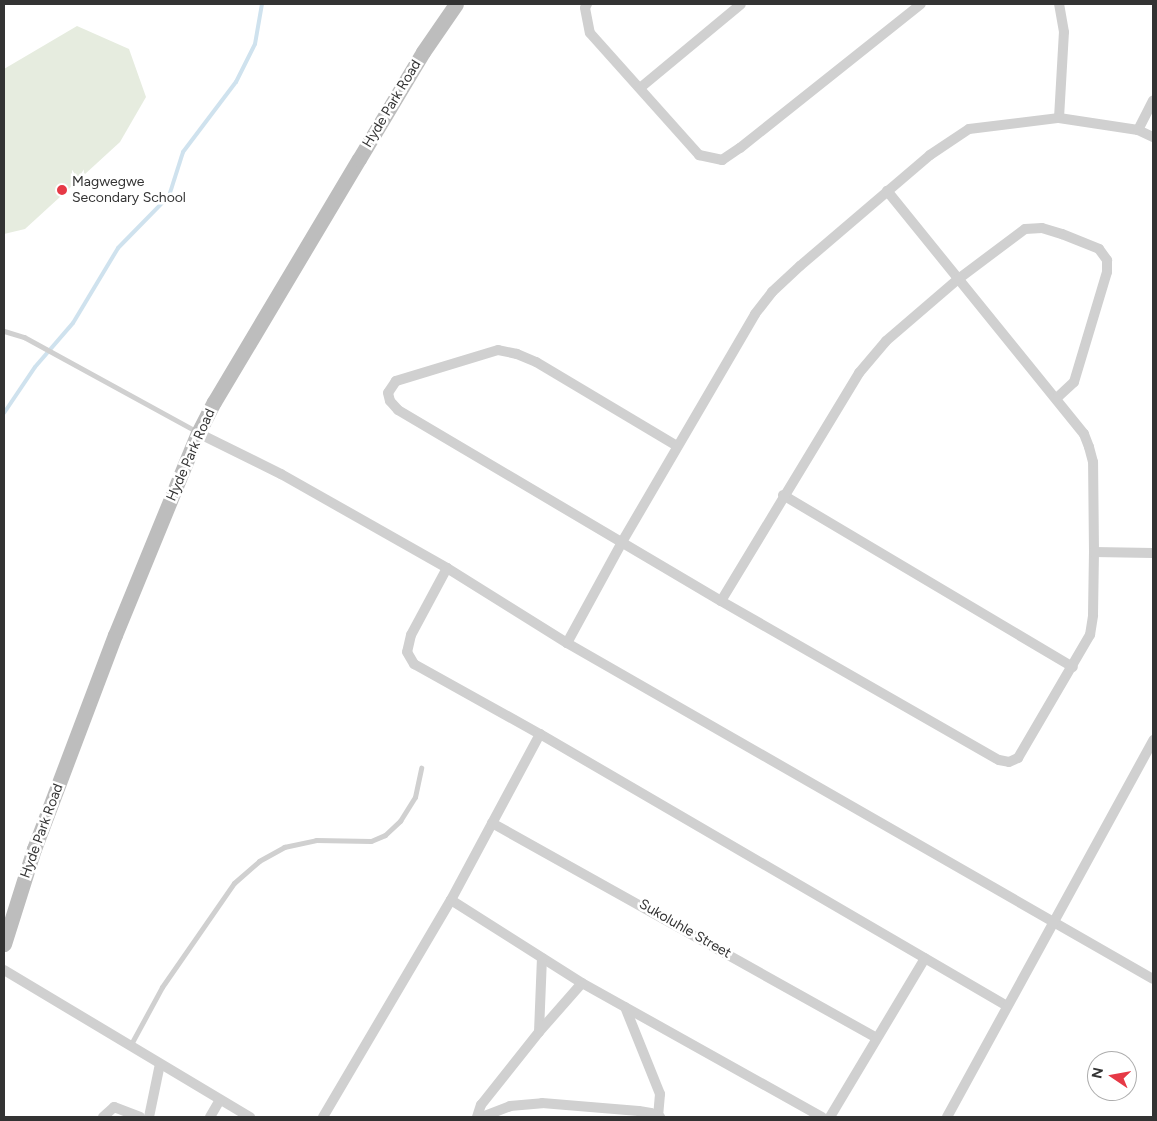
<!DOCTYPE html>
<style>
body{margin:0}
#map{position:relative;width:1157px;height:1121px;overflow:hidden;background:#fff;font-family:Figtree,sans-serif}
div>[style]{position:absolute}
.green>*{inset:0;background:#e6ecdf}
.stream>*{height:4px;margin:-2px;padding:0 2px;transform-origin:2px;border-radius:2px;background:#cfe2ee}
.lane>*{height:5px;margin:-2.5px;padding:0 2.5px;transform-origin:2.5px;border-radius:2.5px;background:#d0d0d0}
.street>*{height:10px;margin:-5px;padding:0 5px;transform-origin:5px;border-radius:5px;background:#d0d0d0}
.secondary>*{height:15px;margin:-7.5px;padding:0 7.5px;transform-origin:7.5px;border-radius:7.5px;background:#bdbdbd}
.dots>*{width:14px;height:14px;translate:-50% -50%;box-sizing:border-box;border:2px solid #fff;border-radius:50%}
span{translate:-50% -50%;white-space:nowrap;text-align:center;line-height:1.15;-webkit-text-stroke:5px #fff;paint-order:stroke}
.street-label{font-size:14px;color:#333}
.poi-label{font-size:14px;color:#333}
.left{translate:0 -50%;text-align:left}
.frame{position:absolute;inset:0;border:5px solid #333;pointer-events:none}
.north{position:absolute;left:1087px;top:1051px;width:50px;height:50px;box-sizing:border-box;background:#fff;border:1px solid #adadad;border-radius:50%;rotate:282deg;font-size:14px;font-weight:700;line-height:20px;text-align:center;color:#333}
.north::after{content:'';display:block;margin:auto;width:18px;height:22px;background:#e63946;clip-path:polygon(50% 0,100% 100%,50% 72%,0 100%)}
</style>
<div id="map">
<div class="green">
<div style="clip-path:polygon(77px 26px,129px 49px,146px 97px,120px 142px,25px 229px,4px 234px,4px 69px)"></div>
</div>
<div class="stream">
<div style="left:4px;top:413px;width:55px;rotate:-56deg"></div>
<div style="left:35px;top:367px;width:58px;rotate:-49.2deg"></div>
<div style="left:73px;top:323px;width:87px;rotate:-59deg"></div>
<div style="left:118px;top:248px;width:73px;rotate:-45.6deg"></div>
<div style="left:169px;top:196px;width:46px;rotate:-72.3deg"></div>
<div style="left:183px;top:152px;width:88px;rotate:-52.9deg"></div>
<div style="left:236px;top:82px;width:42px;rotate:-63.4deg"></div>
<div style="left:255px;top:44px;width:41px;rotate:-80.1deg"></div>
</div>
<div class="lane">
<div style="left:4px;top:331px;width:21px;rotate:17deg"></div>
<div style="left:24px;top:337px;width:196px;rotate:28.7deg"></div>
<div style="left:130px;top:1046px;width:67px;rotate:-61.5deg"></div>
<div style="left:162px;top:987px;width:126px;rotate:-55.3deg"></div>
<div style="left:234px;top:883px;width:33px;rotate:-41deg"></div>
<div style="left:259px;top:861px;width:29px;rotate:-29deg"></div>
<div style="left:284px;top:847px;width:33px;rotate:-12deg"></div>
<div style="left:316px;top:840px;width:55px;rotate:1deg"></div>
<div style="left:371px;top:841px;width:15px;rotate:-23deg"></div>
<div style="left:385px;top:835px;width:21px;rotate:-43deg"></div>
<div style="left:400px;top:821px;width:28px;rotate:-58deg"></div>
<div style="left:415px;top:797px;width:30px;rotate:-78deg"></div>
</div>
<div class="street">
<div style="left:587px;top:4px;width:4px;rotate:117deg"></div>
<div style="left:585px;top:8px;width:25px;rotate:79deg"></div>
<div style="left:590px;top:33px;width:164px;rotate:48.2deg"></div>
<div style="left:699px;top:155px;width:24px;rotate:12deg"></div>
<div style="left:722px;top:160px;width:22px;rotate:-34deg"></div>
<div style="left:740px;top:148px;width:231px;rotate:-38.5deg"></div>
<div style="left:640px;top:88px;width:131px;rotate:-39.7deg"></div>
<div style="left:1059px;top:118px;width:86px;rotate:-86.7deg"></div>
<div style="left:1064px;top:32px;width:28px;rotate:-100deg"></div>
<div style="left:1138px;top:130px;width:33px;rotate:-63deg"></div>
<div style="left:198px;top:433px;width:93px;rotate:26.3deg"></div>
<div style="left:281px;top:474px;width:191px;rotate:29.5deg"></div>
<div style="left:447px;top:568px;width:142px;rotate:32deg"></div>
<div style="left:567px;top:643px;width:675px;rotate:29.83deg"></div>
<div style="left:677px;top:446px;width:164px;rotate:-149.2deg"></div>
<div style="left:536px;top:362px;width:21px;rotate:-157deg"></div>
<div style="left:517px;top:354px;width:19px;rotate:-168deg"></div>
<div style="left:498px;top:350px;width:107px;rotate:163.1deg"></div>
<div style="left:396px;top:381px;width:14px;rotate:124deg"></div>
<div style="left:388px;top:393px;width:8px;rotate:76deg"></div>
<div style="left:390px;top:401px;width:12px;rotate:48deg"></div>
<div style="left:398px;top:410px;width:375px;rotate:30.6deg"></div>
<div style="left:721px;top:601px;width:320px;rotate:29.8deg"></div>
<div style="left:999px;top:760px;width:10px;rotate:11deg"></div>
<div style="left:1009px;top:762px;width:10px;rotate:-24deg"></div>
<div style="left:1018px;top:758px;width:143px;rotate:-59.7deg"></div>
<div style="left:1090px;top:635px;width:20px;rotate:-81deg"></div>
<div style="left:1093px;top:615px;width:63px;rotate:-89.1deg"></div>
<div style="left:1094px;top:552px;width:90px;rotate:-90.6deg"></div>
<div style="left:1093px;top:462px;width:16px;rotate:-105deg"></div>
<div style="left:1089px;top:447px;width:14px;rotate:-111deg"></div>
<div style="left:1084px;top:434px;width:313px;rotate:-129deg"></div>
<div style="left:783px;top:495px;width:337px;rotate:30.7deg"></div>
<div style="left:1094px;top:552px;width:59px;rotate:1deg"></div>
<div style="left:447px;top:568px;width:76px;rotate:118.2deg"></div>
<div style="left:411px;top:635px;width:17px;rotate:103deg"></div>
<div style="left:407px;top:652px;width:14px;rotate:60deg"></div>
<div style="left:414px;top:664px;width:144px;rotate:29.1deg"></div>
<div style="left:540px;top:734px;width:540px;rotate:30.22deg"></div>
<div style="left:721px;top:601px;width:267px;rotate:-58.8deg"></div>
<div style="left:859px;top:373px;width:42px;rotate:-49.8deg"></div>
<div style="left:886px;top:341px;width:94px;rotate:-40.7deg"></div>
<div style="left:957px;top:280px;width:85px;rotate:-36.9deg"></div>
<div style="left:1025px;top:229px;width:17px;rotate:-3deg"></div>
<div style="left:1042px;top:228px;width:21px;rotate:17deg"></div>
<div style="left:1062px;top:234px;width:40px;rotate:22deg"></div>
<div style="left:1099px;top:249px;width:14px;rotate:54deg"></div>
<div style="left:1107px;top:260px;width:12px;rotate:90deg"></div>
<div style="left:1107px;top:272px;width:115px;rotate:106.7deg"></div>
<div style="left:1074px;top:382px;width:23px;rotate:137deg"></div>
<div style="left:567px;top:643px;width:115px;rotate:-61.4deg"></div>
<div style="left:622px;top:542px;width:264px;rotate:-59.7deg"></div>
<div style="left:755px;top:314px;width:28px;rotate:-52deg"></div>
<div style="left:772px;top:292px;width:38px;rotate:-43deg"></div>
<div style="left:800px;top:266px;width:171px;rotate:-40.5deg"></div>
<div style="left:930px;top:155px;width:47px;rotate:-33.7deg"></div>
<div style="left:969px;top:129px;width:91px;rotate:-7deg"></div>
<div style="left:1059px;top:118px;width:80px;rotate:8.6deg"></div>
<div style="left:1138px;top:130px;width:17px;rotate:25deg"></div>
<div style="left:540px;top:734px;width:188px;rotate:118.2deg"></div>
<div style="left:451px;top:900px;width:155px;rotate:32.4deg"></div>
<div style="left:582px;top:983px;width:275px;rotate:29.2deg"></div>
<div style="left:492px;top:823px;width:440px;rotate:29.2deg"></div>
<div style="left:4px;top:970px;width:287px;rotate:30.9deg"></div>
<div style="left:625px;top:1007px;width:94px;rotate:68.1deg"></div>
<div style="left:660px;top:1094px;width:22px;rotate:95deg"></div>
<div style="left:539px;top:1032px;width:74px;rotate:-87.7deg"></div>
<div style="left:103px;top:1117px;width:15px;rotate:-42deg"></div>
<div style="left:114px;top:1107px;width:28px;rotate:21deg"></div>
<div style="left:149px;top:1117px;width:54px;rotate:-78.3deg"></div>
<div style="left:210px;top:1117px;width:20px;rotate:-60deg"></div>
<div style="left:323px;top:1117px;width:252px;rotate:-59.5deg"></div>
<div style="left:477px;top:1117px;width:13px;rotate:-72deg"></div>
<div style="left:481px;top:1105px;width:93px;rotate:-51.5deg"></div>
<div style="left:539px;top:1032px;width:65px;rotate:-48.7deg"></div>
<div style="left:482px;top:1117px;width:30px;rotate:-21deg"></div>
<div style="left:510px;top:1106px;width:32px;rotate:-5deg"></div>
<div style="left:542px;top:1103px;width:97px;rotate:4.7deg"></div>
<div style="left:639px;top:1111px;width:12px;rotate:9deg"></div>
<div style="left:651px;top:1113px;width:10px;rotate:24deg"></div>
<div style="left:830px;top:1117px;width:185px;rotate:-59.1deg"></div>
<div style="left:947px;top:1117px;width:430px;rotate:-61.3deg"></div>
</div>
<div class="secondary">
<div style="left:4px;top:944px;width:100px;rotate:-72.5deg"></div>
<div style="left:34px;top:849px;width:229px;rotate:-69.3deg"></div>
<div style="left:115px;top:635px;width:218px;rotate:-67.7deg"></div>
<div style="left:198px;top:433px;width:35px;rotate:-63deg"></div>
<div style="left:214px;top:402px;width:283px;rotate:-59.2deg"></div>
<div style="left:359px;top:159px;width:125px;rotate:-59.1deg"></div>
<div style="left:423px;top:52px;width:58px;rotate:-55.5deg"></div>
</div>
<div class="dots">
<div style="left:62px;top:190px;background:#e63946"></div>
</div>
<div class="street-label">
<span style="left:392px;top:104px;rotate:-59deg">Hyde Park Road</span>
<span style="left:191px;top:455px;rotate:-66deg">Hyde Park Road</span>
<span style="left:42px;top:831px;rotate:-70deg">Hyde Park Road</span>
<span style="left:685px;top:929px;rotate:30deg">Sukoluhle Street</span>
</div>
<div class="poi-label">
<span class="left" style="left:72px;top:190px">Magwegwe<br>Secondary School</span>
</div>
<div class="frame"></div>
<div class="north">N</div>
</div>
